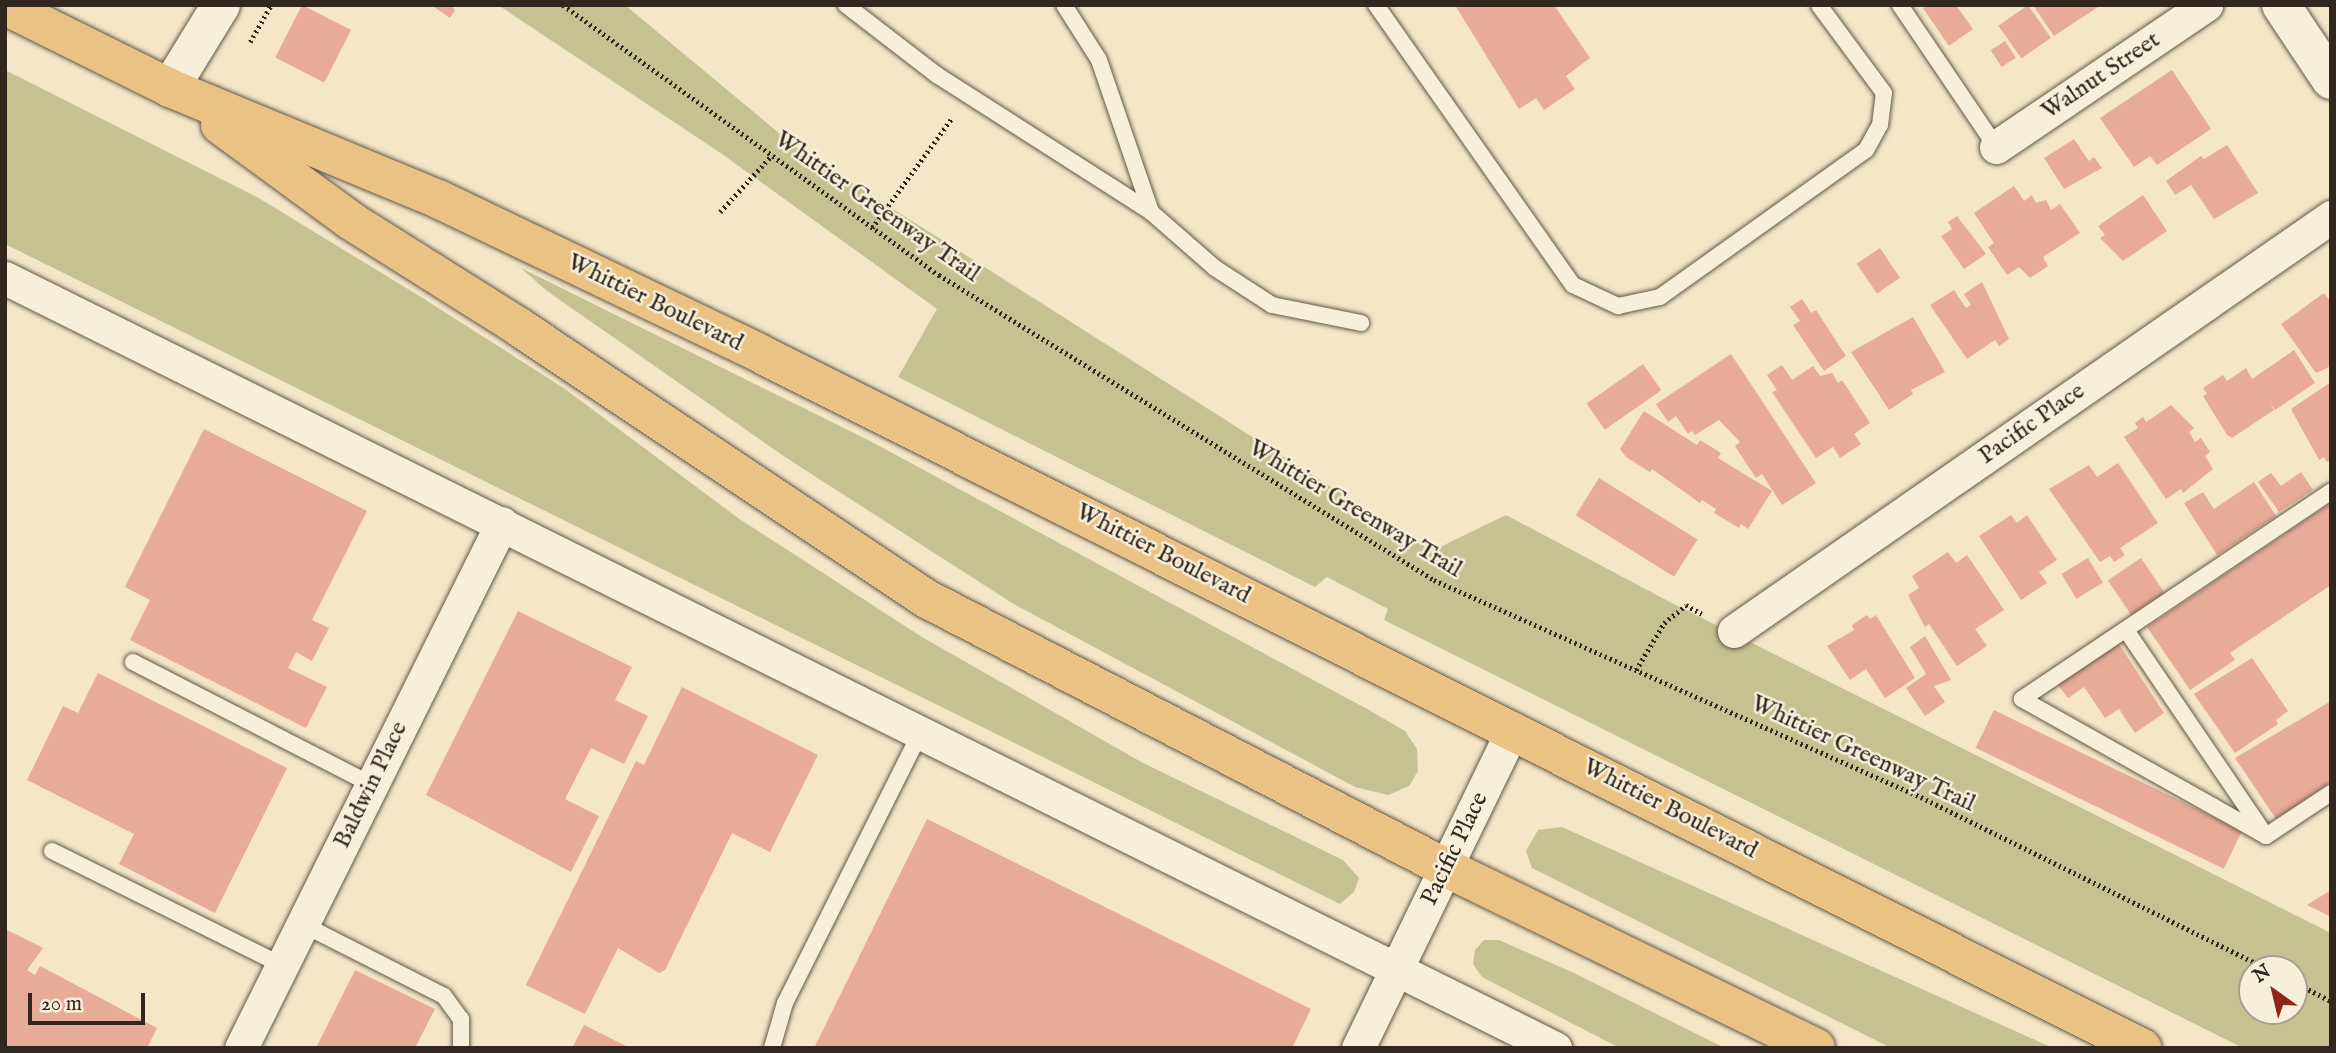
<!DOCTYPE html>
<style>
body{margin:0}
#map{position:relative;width:2336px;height:1053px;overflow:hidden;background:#f5e6c8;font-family:"IM FELL English",serif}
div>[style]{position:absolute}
.green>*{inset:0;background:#c4c290}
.building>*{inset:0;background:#e7ab98;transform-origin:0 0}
.path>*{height:4.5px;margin-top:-2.25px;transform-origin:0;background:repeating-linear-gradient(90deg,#31271f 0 2px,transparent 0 5.5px)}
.roads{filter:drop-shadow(0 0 2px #625749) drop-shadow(0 0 2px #625749)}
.lane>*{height:16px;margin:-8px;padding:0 8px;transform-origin:8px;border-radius:8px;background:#f8efdb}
.street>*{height:33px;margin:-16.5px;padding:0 16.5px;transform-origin:16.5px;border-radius:16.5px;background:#f8efdb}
.secondary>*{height:38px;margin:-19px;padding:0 19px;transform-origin:19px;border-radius:19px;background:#f8efdb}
.primary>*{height:38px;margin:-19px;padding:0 19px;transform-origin:19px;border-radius:19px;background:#eac384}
span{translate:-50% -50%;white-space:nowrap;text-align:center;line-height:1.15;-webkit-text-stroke:5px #f8efdb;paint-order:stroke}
.street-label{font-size:24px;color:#31271f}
.frame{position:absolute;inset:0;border:7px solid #31271f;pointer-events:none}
.north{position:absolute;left:2238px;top:955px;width:70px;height:70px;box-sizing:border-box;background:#f8efdb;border:2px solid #a89f90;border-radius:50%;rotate:326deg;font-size:19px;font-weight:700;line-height:28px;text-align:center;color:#31271f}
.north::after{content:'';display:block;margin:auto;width:24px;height:32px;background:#8f2418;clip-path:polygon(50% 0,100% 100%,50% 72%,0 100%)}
.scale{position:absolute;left:28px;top:993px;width:117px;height:32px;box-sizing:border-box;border:4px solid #31271f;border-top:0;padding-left:9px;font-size:21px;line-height:24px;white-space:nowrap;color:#31271f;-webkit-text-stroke:5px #f8efdb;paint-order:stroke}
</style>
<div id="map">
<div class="green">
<div style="clip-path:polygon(evenodd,498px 5px,625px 5px,797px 148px,1432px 551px,1506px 515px,1666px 600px,2331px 933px,2331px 1048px,2243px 1048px,1384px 620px,1388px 609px,1327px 577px,1315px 587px,898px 377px,937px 309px,722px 154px,498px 5px,2252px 969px,2294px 969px,2294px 1011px,2252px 1011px,2252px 969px)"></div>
<div style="clip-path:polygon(5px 70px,257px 197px,421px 297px,565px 389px,738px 518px,922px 637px,1143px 763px,1343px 860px,1359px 878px,1354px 892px,1340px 904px,5px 244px)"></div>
<div style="clip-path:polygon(521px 268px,870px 441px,1369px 710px,1405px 731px,1417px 749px,1418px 771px,1409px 786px,1388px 795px,1355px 787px,1012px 603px,785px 457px,547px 291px)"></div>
<div style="clip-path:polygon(1562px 827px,2053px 1048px,1891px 1048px,1532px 868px,1526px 851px,1538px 830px)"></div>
<div style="clip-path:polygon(1484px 940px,1499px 940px,1574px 973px,1725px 1048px,1620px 1048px,1482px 977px,1473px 964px,1475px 950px)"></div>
</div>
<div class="building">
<div style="left:302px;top:5px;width:55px;height:59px;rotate:27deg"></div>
<div style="clip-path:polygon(431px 5px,451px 5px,455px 10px,450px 18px)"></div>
<div style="clip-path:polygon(1455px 5px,1554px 5px,1590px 58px,1566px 76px,1575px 89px,1544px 110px,1536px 98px,1519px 109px)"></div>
<div style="clip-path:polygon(1927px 5px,1956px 5px,1973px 29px,1949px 46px,1923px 8px)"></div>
<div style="left:2028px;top:5px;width:40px;height:36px;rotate:55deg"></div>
<div style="clip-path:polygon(2033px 5px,2101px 5px,2054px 36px)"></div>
<div style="left:2005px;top:41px;width:20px;height:17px;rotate:57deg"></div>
<div style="clip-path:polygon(2172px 70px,2211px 129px,2157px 165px,2150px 156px,2134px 167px,2100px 118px)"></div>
<div style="clip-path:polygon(2074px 139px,2089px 161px,2094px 157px,2102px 168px,2064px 189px,2044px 158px)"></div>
<div style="clip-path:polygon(2227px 145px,2258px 193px,2214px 219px,2191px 185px,2175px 195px,2166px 181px,2201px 156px,2204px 159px)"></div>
<div style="clip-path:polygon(2014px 186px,2024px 201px,2032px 195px,2036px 203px,2046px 200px,2051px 210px,2060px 204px,2080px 233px,2043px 257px,2048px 266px,2030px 278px,2019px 267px,2007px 275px,1988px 247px,1994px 243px,1974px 213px)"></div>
<div style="clip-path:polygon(2143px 195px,2167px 231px,2123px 261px,2100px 238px,2105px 235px,2098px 226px)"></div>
<div style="clip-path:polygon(1957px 216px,1986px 254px,1964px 269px,1941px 236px,1952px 229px,1948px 222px)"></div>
<div style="left:1880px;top:248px;width:36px;height:28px;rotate:56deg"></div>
<div style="clip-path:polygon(1982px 282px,2009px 339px,1999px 346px,1995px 340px,1967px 359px,1930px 305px,1954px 290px,1966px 308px,1971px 305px,1964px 294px)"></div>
<div style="clip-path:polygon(2324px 293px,2331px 302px,2331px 366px,2316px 373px,2281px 324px)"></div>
<div style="clip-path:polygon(1802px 299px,1811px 313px,1816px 310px,1846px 356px,1824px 371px,1793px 325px,1800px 321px,1790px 307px)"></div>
<div style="clip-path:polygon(1913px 317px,1945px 372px,1911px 390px,1913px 394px,1889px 410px,1851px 352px)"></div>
<div style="clip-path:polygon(2294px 350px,2315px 383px,2275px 410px,2269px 402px,2274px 410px,2232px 438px,2227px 435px,2203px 396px,2207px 394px,2203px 388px,2223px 375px,2227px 381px,2246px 368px,2252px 379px)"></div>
<div style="clip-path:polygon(1731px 354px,1816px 483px,1782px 505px,1762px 474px,1756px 478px,1735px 446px,1740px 442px,1719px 420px,1695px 435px,1692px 431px,1688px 434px,1676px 416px,1668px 422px,1656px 404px)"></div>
<div style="left:1643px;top:364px;width:32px;height:69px;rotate:55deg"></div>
<div style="clip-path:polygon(1782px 365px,1792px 380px,1813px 366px,1820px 376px,1832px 373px,1838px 383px,1842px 380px,1870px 423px,1854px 434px,1861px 444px,1840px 458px,1833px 447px,1816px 458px,1772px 392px,1777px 390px,1767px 375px)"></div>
<div style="clip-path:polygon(2331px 382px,2331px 460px,2327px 462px,2324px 457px,2319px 460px,2291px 409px)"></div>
<div style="clip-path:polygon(2171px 405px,2194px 428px,2189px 432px,2195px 442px,2201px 438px,2210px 452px,2205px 456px,2213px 469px,2183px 493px,2181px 489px,2166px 499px,2124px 437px,2138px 428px,2135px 423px,2143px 417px,2146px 422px)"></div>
<div style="clip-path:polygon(1644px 411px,1697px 445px,1700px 440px,1721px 453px,1718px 458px,1772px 491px,1748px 529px,1741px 524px,1739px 528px,1714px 513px,1716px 509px,1702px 500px,1700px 503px,1652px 469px,1650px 472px,1626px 457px,1620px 449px)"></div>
<div style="clip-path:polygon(204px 429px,367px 511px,312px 620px,329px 628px,312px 661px,296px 652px,288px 668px,327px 687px,306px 728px,130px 640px,150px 600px,125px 587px)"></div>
<div style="clip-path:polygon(2118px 463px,2158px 523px,2120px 548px,2125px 555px,2114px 562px,2110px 556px,2100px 562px,2049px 489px,2089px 465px,2097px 477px)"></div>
<div style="clip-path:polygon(2301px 472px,2313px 490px,2279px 512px,2258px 482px,2271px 473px,2281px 486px)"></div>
<div style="left:1599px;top:478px;width:116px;height:44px;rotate:32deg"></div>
<div style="clip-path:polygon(2254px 482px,2276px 516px,2217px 555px,2184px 503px,2203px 492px,2214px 509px)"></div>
<div style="clip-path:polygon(2331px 503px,2331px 585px,2230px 653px,2235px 660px,2190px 690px,2147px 627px)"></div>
<div style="clip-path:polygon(2011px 515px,2017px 523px,2027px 515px,2057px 560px,2039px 572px,2047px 583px,2021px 600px,1979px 536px)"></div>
<div style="clip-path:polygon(1948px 552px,1956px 563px,1967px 555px,2004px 610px,1975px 629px,1987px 646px,1957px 666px,1929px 624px,1925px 627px,1908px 595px,1919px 588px,1912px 576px)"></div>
<div style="left:2088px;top:558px;width:29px;height:31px;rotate:59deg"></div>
<div style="left:2141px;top:558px;width:42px;height:40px;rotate:56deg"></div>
<div style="clip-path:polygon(518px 611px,632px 667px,615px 700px,648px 716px,624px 764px,591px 748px,565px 799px,599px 816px,571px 872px,426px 795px)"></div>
<div style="clip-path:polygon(1867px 615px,1870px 619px,1876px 615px,1915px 678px,1885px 698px,1866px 669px,1850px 680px,1827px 646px,1854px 630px,1852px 625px)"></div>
<div style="clip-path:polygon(1925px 636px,1951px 680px,1934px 686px,1945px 702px,1925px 716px,1906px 688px,1926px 674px,1910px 647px)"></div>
<div style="clip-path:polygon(2119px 644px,2164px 713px,2135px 733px,2119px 709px,2105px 718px,2084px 687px,2068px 698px,2058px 685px)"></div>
<div style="clip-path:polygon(2252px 658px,2288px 711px,2276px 720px,2278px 724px,2235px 753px,2194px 694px)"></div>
<div style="clip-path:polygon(98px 673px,287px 768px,215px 913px,119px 864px,134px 834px,27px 780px,63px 706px,78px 713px)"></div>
<div style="clip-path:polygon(682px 687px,818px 755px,770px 852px,732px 833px,665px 970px,659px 973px,618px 948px,585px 1014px,526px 985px,636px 761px,644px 765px)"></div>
<div style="clip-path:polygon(2331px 701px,2331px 782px,2276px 819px,2235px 758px)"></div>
<div style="left:1994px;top:710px;width:276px;height:42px;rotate:26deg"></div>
<div style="clip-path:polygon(927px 819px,1311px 1009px,1292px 1048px,814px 1048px)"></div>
<div style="clip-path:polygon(2331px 890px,2331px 917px,2307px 905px)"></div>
<div style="clip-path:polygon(5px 929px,43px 948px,27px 970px,35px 975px,40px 966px,157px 1028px,147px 1048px,5px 1048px)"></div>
<div style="clip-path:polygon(355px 970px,435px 1009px,415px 1048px,316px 1048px)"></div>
<div style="clip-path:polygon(584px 1025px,630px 1048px,572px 1048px)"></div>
</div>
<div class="path">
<div style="left:563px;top:5px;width:463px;rotate:35.7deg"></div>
<div style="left:939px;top:275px;width:581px;rotate:31.64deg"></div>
<div style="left:1434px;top:580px;width:533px;rotate:24.02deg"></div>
<div style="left:1921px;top:797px;width:386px;rotate:26.4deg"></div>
<div style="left:250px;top:42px;width:43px;rotate:-60.4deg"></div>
<div style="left:720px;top:212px;width:77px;rotate:-47.6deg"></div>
<div style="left:872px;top:228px;width:136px;rotate:-54deg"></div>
<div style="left:1636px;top:670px;width:55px;rotate:-59.2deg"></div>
<div style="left:1664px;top:623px;width:28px;rotate:-39deg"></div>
<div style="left:1686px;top:605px;width:18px;rotate:29deg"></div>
<div style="left:2294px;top:982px;width:42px;rotate:27.2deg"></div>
</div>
<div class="roads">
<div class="lane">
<div style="left:846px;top:5px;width:115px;rotate:37.6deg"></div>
<div style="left:937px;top:75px;width:254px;rotate:32.6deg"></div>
<div style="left:1064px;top:5px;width:65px;rotate:57.5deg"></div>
<div style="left:1099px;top:60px;width:161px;rotate:71.1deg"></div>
<div style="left:1151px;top:212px;width:85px;rotate:41.2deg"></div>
<div style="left:1215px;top:268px;width:68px;rotate:33deg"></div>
<div style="left:1272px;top:305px;width:91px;rotate:11.4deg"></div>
<div style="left:1376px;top:5px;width:342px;rotate:54.9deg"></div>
<div style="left:1573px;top:285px;width:50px;rotate:25deg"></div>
<div style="left:1618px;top:306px;width:43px;rotate:-12.1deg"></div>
<div style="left:1660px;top:297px;width:253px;rotate:-35.5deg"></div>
<div style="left:1866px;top:150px;width:29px;rotate:-61deg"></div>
<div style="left:1880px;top:125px;width:32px;rotate:-83deg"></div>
<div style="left:1884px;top:93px;width:109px;rotate:-126.5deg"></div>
<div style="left:1900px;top:5px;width:171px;rotate:55.9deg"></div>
<div style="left:2126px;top:630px;width:249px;rotate:55.8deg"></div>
<div style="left:2266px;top:836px;width:280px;rotate:-150.7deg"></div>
<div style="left:2022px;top:699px;width:372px;rotate:-33.9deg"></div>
<div style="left:133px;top:662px;width:269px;rotate:27.2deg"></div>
<div style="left:2266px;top:836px;width:78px;rotate:-33.5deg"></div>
<div style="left:52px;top:851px;width:257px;rotate:26.4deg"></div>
<div style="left:302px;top:924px;width:159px;rotate:26.9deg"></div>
<div style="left:444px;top:996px;width:29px;rotate:54deg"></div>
<div style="left:461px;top:1019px;width:29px;rotate:90deg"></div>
<div style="left:772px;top:1048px;width:47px;rotate:-73.9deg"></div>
<div style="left:785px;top:1003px;width:303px;rotate:-63.4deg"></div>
</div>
<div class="street">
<div style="left:1996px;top:147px;width:254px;rotate:-34.1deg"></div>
<div style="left:5px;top:278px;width:1731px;rotate:26.42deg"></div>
<div style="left:1734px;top:631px;width:727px;rotate:-34.74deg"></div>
<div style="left:241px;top:1048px;width:586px;rotate:-63.57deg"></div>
<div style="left:1358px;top:1048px;width:355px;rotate:-64.1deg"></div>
</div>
<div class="secondary">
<div style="left:2281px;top:5px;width:90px;rotate:56.3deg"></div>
<div style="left:170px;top:88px;width:97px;rotate:-58.4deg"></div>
</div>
<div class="primary">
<div style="left:5px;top:6px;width:184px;rotate:26.4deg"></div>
<div style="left:170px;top:88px;width:290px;rotate:22.5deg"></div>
<div style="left:438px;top:199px;width:358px;rotate:25.6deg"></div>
<div style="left:761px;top:354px;width:1546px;rotate:26.68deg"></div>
<div style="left:220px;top:125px;width:162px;rotate:36.2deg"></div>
<div style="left:351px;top:221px;width:199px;rotate:32.2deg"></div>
<div style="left:519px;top:327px;width:488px;rotate:33.7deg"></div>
<div style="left:925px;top:598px;width:587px;rotate:27.39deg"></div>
<div style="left:1446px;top:868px;width:411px;rotate:25.9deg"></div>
</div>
</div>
<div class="street-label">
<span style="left:2101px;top:76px;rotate:-34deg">Walnut Street</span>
<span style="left:877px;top:207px;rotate:35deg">Whittier Greenway Trail</span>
<span style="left:655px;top:303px;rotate:26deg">Whittier Boulevard</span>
<span style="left:2032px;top:424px;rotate:-35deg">Pacific Place</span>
<span style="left:1355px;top:509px;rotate:31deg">Whittier Greenway Trail</span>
<span style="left:1163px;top:554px;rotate:27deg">Whittier Boulevard</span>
<span style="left:1863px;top:754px;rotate:25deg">Whittier Greenway Trail</span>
<span style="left:371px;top:785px;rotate:-64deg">Baldwin Place</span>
<span style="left:1670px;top:809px;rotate:27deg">Whittier Boulevard</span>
<span style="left:1455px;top:849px;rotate:-64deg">Pacific Place</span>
</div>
<div class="frame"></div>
<div class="north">N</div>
<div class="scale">20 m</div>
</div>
